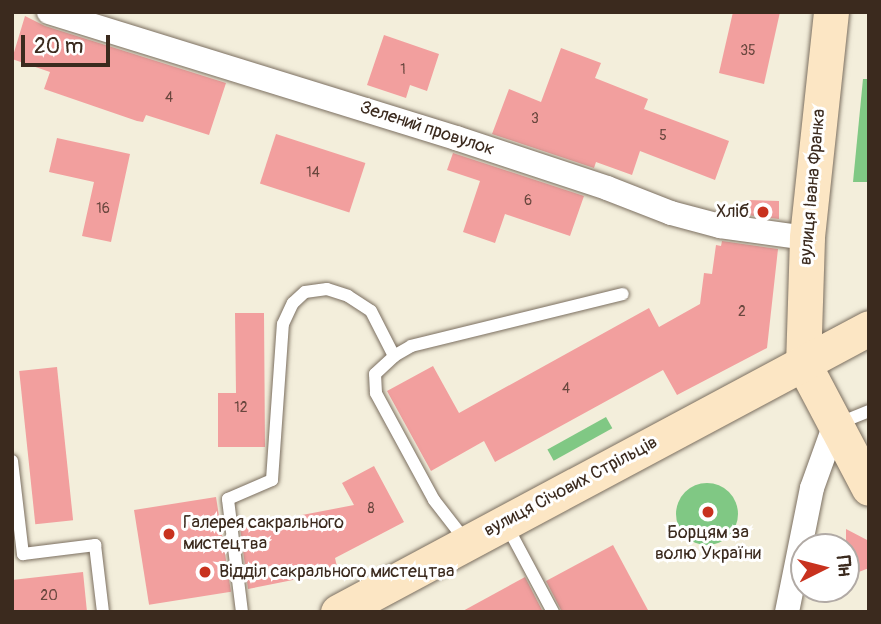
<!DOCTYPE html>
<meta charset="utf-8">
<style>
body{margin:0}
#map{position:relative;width:881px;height:624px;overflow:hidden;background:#f3eedb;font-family:Pangolin,sans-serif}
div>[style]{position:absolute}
.green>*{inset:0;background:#80c884;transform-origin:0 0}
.round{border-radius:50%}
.building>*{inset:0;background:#f29f9e;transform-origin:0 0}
.roads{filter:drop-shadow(0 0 2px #7b6f60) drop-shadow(0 0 2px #7b6f60)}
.lane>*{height:12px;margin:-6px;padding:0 6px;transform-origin:6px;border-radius:6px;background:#fff}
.street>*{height:24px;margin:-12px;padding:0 12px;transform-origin:12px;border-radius:12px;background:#fff}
.secondary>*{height:35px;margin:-17.5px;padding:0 17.5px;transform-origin:17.5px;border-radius:17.5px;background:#fce6c4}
.dots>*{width:19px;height:19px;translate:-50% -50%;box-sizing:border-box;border:4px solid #fff;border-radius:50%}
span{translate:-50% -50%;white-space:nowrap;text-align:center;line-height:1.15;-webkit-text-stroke:6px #fff;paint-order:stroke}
.number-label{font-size:14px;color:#69473e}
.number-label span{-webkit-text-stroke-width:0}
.street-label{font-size:18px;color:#3b2a1e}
.poi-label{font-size:18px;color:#3b2a1e}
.right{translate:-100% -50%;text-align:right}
.left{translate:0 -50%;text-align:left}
.frame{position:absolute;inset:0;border:14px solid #3b2a1e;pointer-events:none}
.north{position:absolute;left:790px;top:533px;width:70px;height:70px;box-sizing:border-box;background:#fff;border:2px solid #b1aaa5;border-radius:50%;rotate:84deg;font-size:19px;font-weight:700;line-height:28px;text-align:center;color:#3b2a1e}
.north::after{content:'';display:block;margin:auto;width:24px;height:32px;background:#c8321e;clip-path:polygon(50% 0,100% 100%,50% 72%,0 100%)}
.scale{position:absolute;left:21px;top:35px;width:89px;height:32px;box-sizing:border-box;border:4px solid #3b2a1e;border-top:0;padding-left:9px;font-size:21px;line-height:24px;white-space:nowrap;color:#3b2a1e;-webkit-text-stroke:5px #fff;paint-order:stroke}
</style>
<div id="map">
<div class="green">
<div style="clip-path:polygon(863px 79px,869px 79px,869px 182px,853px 182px)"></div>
<div style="left:606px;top:417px;width:13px;height:67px;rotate:61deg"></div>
<div class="round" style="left:676px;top:483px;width:62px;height:62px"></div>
</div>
<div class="building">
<div style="clip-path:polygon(733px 12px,780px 12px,764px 84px,719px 73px)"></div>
<div style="clip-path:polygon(25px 16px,45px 26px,226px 83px,209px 135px,146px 115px,143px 122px,137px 121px,44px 89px,50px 72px,12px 59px)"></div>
<div style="clip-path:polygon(384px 35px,439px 54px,427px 91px,410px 85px,406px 98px,367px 85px)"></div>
<div style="clip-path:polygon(561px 48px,601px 63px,595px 78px,648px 99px,644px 109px,729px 141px,715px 180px,640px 151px,632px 175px,596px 162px,594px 168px,492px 134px,509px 89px,541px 102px)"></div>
<div style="left:276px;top:134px;width:94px;height:52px;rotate:18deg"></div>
<div style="clip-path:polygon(57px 138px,130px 154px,111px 242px,82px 236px,94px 182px,49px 172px)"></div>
<div style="clip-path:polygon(453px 153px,584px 196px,570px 236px,505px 214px,495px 243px,463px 232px,480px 181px,447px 170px)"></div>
<div style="clip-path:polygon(748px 200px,779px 201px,779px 219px,747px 215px)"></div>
<div style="clip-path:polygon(722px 241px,778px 249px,767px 348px,677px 395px,663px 370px,495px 462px,484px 441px,431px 471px,387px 391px,433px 366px,459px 413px,649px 308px,659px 327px,700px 304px,704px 273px,712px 274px,716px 245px,721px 246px)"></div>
<div style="clip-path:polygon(235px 313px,264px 313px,265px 447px,218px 447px,218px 393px,236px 393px)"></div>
<div style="left:57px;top:367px;width:154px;height:38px;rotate:84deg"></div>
<div style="clip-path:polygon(374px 466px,404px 522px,335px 558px,338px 571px,248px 589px,240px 527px,354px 505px,342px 483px)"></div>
<div style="left:216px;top:497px;width:96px;height:83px;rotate:81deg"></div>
<div style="clip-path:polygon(846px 529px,869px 541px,869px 568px,846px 577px)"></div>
<div style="clip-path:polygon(613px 545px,649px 612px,562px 612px,546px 581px)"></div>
<div style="clip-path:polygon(83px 572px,87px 612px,12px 612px,12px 580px)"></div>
<div style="clip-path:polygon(525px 577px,543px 612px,461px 612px)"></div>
</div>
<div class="roads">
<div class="lane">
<div style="left:837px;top:424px;width:35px;rotate:-22deg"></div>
<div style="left:12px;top:461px;width:94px;rotate:83.3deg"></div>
<div style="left:23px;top:554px;width:73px;rotate:-7.1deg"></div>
<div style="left:95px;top:545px;width:67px;rotate:83.2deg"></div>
<div style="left:507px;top:526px;width:98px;rotate:61.9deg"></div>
<div style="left:465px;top:540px;width:51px;rotate:-127.8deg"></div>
<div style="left:434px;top:500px;width:122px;rotate:-118.5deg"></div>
<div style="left:376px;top:393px;width:19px;rotate:-93deg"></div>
<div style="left:375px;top:374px;width:26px;rotate:-43deg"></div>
<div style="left:394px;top:356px;width:20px;rotate:-30deg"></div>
<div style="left:411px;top:346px;width:218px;rotate:-13.8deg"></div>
<div style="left:242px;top:612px;width:114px;rotate:-97.1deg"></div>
<div style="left:228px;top:499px;width:48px;rotate:-23.4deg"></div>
<div style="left:272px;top:480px;width:156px;rotate:-86deg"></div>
<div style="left:283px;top:324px;width:23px;rotate:-65deg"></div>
<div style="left:293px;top:303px;width:16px;rotate:-43deg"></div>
<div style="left:305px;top:292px;width:22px;rotate:-8deg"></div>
<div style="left:327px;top:289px;width:22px;rotate:18deg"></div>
<div style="left:348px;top:296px;width:27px;rotate:33deg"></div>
<div style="left:371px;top:311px;width:51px;rotate:62.9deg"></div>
</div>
<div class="street">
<div style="left:49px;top:12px;width:426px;rotate:17.2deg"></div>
<div style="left:456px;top:138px;width:159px;rotate:18.3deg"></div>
<div style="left:607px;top:188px;width:69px;rotate:21.3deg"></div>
<div style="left:671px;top:213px;width:51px;rotate:14.9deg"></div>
<div style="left:720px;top:226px;width:88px;rotate:7.9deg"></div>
<div style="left:787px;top:612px;width:126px;rotate:-78.6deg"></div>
<div style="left:812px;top:488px;width:68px;rotate:-70.2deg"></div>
</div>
<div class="secondary">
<div style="left:831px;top:12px;width:227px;rotate:96.1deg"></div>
<div style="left:807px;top:238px;width:125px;rotate:91.8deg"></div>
<div style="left:803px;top:363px;width:141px;rotate:62.2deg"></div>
<div style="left:338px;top:612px;width:602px;rotate:-28.14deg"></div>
</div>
</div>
<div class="dots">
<div style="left:763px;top:212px;background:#c8321e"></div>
<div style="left:708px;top:512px;background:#c8321e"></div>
<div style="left:169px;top:534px;background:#c8321e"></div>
<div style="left:205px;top:572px;background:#c8321e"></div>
</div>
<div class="number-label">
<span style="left:748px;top:51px">35</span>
<span style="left:403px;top:70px">1</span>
<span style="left:169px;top:98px">4</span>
<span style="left:535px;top:119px">3</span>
<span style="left:663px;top:136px">5</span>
<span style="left:313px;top:173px">14</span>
<span style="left:528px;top:201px">6</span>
<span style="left:103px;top:209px">16</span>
<span style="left:742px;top:312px">2</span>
<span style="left:566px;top:389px">4</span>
<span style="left:241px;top:408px">12</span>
<span style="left:371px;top:509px">8</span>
<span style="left:49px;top:596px">20</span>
</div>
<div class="street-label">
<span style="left:427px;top:129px;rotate:18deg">Зелений провулок</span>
<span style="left:813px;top:187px;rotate:-85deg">вулиця Івана Франка</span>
<span style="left:571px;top:487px;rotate:-28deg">вулиця Січових Стрільців</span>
</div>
<div class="poi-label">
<span class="right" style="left:749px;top:212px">Хліб</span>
<span class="left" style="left:183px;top:534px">Галерея сакрального<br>мистецтва</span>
<span style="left:708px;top:544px">Борцям за<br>волю України</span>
<span class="left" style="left:219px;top:572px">Відділ сакрального мистецтва</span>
</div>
<div class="frame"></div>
<div class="north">Пн</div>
<div class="scale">20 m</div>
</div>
